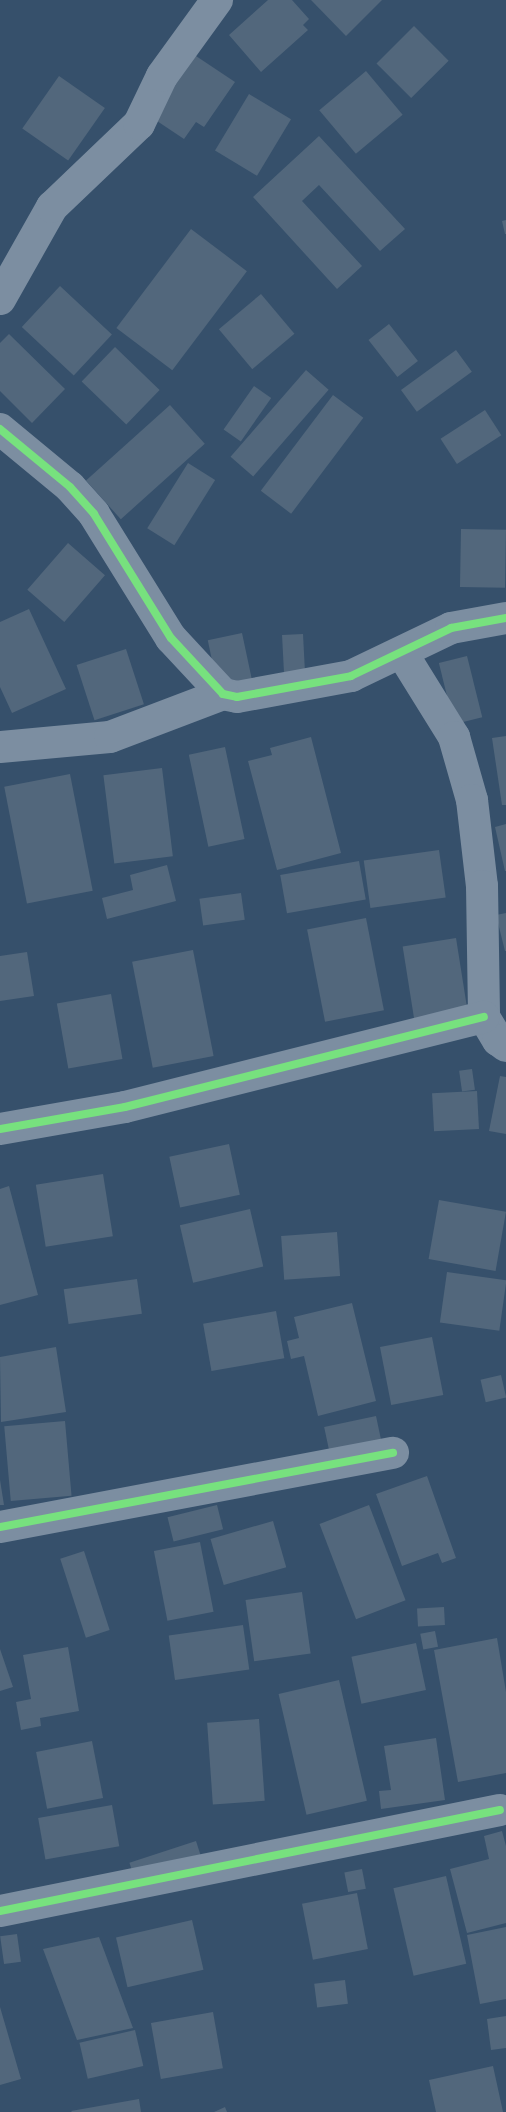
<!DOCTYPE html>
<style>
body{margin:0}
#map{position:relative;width:506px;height:2112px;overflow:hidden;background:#36506b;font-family:Cabin,sans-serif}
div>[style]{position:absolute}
.building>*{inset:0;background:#52677c;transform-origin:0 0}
.minor>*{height:32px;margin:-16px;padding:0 16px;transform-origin:16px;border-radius:16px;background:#7c8ea1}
.cycleway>*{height:8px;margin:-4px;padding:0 4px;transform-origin:4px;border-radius:4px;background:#77e17e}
span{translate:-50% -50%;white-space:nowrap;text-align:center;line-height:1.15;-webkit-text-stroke:4.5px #205081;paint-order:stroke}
</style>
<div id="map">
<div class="building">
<div style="clip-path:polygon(268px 0,292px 0,309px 19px,303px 25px,308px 30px,261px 72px,229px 35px)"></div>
<div style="clip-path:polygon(311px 0,382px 0,346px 36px)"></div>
<div style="left:414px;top:26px;width:49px;height:53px;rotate:45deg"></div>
<div style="clip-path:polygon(193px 54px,235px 82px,204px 127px,196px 122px,184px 139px,151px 117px)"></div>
<div style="left:366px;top:71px;width:57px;height:61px;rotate:50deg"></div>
<div style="left:59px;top:76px;width:56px;height:64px;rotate:35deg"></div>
<div style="left:249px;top:94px;width:49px;height:66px;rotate:31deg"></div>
<div style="clip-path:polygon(319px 136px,405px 229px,380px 251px,319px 185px,302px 201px,362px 266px,337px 289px,253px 197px)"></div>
<div style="clip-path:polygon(506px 220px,506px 234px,505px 234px,502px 221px)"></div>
<div style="left:191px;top:229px;width:70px;height:124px;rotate:37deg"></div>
<div style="left:60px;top:286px;width:71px;height:56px;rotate:43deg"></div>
<div style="left:261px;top:294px;width:52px;height:55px;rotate:50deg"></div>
<div style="left:389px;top:324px;width:47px;height:26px;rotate:52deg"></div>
<div style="clip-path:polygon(9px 334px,65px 389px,32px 423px,0 391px,0 343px)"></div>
<div style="left:115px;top:347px;width:62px;height:48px;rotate:44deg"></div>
<div style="left:456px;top:350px;width:27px;height:68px;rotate:54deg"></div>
<div style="left:306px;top:370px;width:30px;height:115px;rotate:41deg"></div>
<div style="left:254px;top:386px;width:21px;height:53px;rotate:35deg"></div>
<div style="left:333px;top:395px;width:38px;height:120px;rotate:37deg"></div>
<div style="left:170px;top:405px;width:52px;height:113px;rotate:48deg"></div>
<div style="left:485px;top:410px;width:30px;height:53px;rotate:57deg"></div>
<div style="left:188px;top:463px;width:32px;height:77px;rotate:32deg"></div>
<div style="left:461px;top:529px;width:45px;height:58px;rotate:1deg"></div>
<div style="left:68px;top:543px;width:49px;height:62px;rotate:41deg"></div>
<div style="clip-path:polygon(29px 609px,66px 689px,12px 713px,0 687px,0 622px)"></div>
<div style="left:242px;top:633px;width:47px;height:35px;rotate:78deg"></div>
<div style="left:303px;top:634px;width:39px;height:21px;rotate:87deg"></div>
<div style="left:126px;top:649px;width:58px;height:52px;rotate:72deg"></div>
<div style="left:467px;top:656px;width:63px;height:29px;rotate:76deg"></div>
<div style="clip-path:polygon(506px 736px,506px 805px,502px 805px,492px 738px)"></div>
<div style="clip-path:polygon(311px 737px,341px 853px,277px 870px,248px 761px,272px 755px,270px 748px)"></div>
<div style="left:225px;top:747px;width:94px;height:37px;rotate:78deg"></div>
<div style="left:162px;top:768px;width:89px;height:59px;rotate:83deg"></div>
<div style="left:70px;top:774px;width:119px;height:67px;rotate:79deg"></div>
<div style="clip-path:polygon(506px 824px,506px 871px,505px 871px,495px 827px)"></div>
<div style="left:439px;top:850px;width:48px;height:76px;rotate:82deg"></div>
<div style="left:359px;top:861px;width:39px;height:80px;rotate:80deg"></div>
<div style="clip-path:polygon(167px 865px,176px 901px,107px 919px,102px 898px,133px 890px,130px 875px)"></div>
<div style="left:241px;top:893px;width:27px;height:42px;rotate:82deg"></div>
<div style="clip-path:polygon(506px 913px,506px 951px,505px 951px,496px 915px)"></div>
<div style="left:366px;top:918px;width:94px;height:60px;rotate:79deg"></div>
<div style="left:456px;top:938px;width:77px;height:54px;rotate:81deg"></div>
<div style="left:193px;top:950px;width:108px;height:62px;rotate:79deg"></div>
<div style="clip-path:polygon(27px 952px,34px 996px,0 1001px,0 956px)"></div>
<div style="left:111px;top:994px;width:66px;height:55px;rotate:80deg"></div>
<div style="left:472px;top:1069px;width:21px;height:13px;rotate:82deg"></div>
<div style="clip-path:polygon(500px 1076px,506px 1077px,506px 1134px,489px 1131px)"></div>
<div style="left:477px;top:1091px;width:38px;height:45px;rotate:87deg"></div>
<div style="left:229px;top:1144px;width:52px;height:61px;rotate:78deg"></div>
<div style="left:103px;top:1174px;width:63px;height:68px;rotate:81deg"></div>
<div style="clip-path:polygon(9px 1186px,38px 1295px,0 1305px,0 1189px)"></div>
<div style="left:439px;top:1200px;width:68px;height:60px;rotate:10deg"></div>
<div style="left:250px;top:1209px;width:59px;height:72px;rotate:77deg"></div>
<div style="left:337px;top:1232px;width:44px;height:56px;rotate:86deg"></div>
<div style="left:447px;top:1272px;width:60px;height:51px;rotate:8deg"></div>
<div style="left:137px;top:1279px;width:35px;height:74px;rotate:82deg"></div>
<div style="clip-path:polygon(352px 1303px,376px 1401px,318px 1416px,304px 1356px,291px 1359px,287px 1341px,299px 1338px,294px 1317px)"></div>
<div style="left:276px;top:1311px;width:48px;height:74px;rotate:80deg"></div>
<div style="left:432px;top:1337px;width:59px;height:53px;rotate:79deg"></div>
<div style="clip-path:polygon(56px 1347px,66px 1412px,1px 1422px,0 1357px)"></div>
<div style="left:501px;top:1375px;width:23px;height:21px;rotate:77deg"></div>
<div style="left:376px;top:1416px;width:25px;height:53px;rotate:78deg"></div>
<div style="left:65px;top:1421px;width:75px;height:61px;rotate:85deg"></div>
<div style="clip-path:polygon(427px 1476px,456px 1558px,442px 1563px,438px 1553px,402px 1566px,376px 1494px)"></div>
<div style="clip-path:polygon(0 1480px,4px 1505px,0 1505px)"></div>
<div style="left:217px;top:1505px;width:25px;height:51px;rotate:76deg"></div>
<div style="left:369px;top:1505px;width:102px;height:53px;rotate:69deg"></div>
<div style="left:273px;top:1521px;width:48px;height:65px;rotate:74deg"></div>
<div style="left:200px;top:1542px;width:71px;height:47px;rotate:79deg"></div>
<div style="left:84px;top:1551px;width:83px;height:25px;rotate:72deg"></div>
<div style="left:302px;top:1592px;width:62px;height:57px;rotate:82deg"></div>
<div style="left:444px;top:1607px;width:18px;height:27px;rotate:87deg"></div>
<div style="left:243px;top:1625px;width:45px;height:75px;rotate:82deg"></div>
<div style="left:435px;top:1631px;width:16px;height:15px;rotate:79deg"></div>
<div style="clip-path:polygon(497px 1638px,506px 1692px,506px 1773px,458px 1782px,434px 1650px)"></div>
<div style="left:416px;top:1643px;width:48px;height:66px;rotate:78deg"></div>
<div style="clip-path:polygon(68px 1647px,79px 1711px,40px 1718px,41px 1726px,21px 1730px,16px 1702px,31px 1699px,23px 1655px)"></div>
<div style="clip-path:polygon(0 1649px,13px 1687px,0 1691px)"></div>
<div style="left:339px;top:1680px;width:124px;height:62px;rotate:77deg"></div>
<div style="left:259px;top:1719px;width:82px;height:52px;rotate:86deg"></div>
<div style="clip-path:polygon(436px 1738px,445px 1800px,381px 1809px,379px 1791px,391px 1790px,384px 1746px)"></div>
<div style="left:92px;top:1741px;width:58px;height:57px;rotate:79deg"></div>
<div style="left:112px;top:1805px;width:42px;height:75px;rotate:80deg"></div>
<div style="clip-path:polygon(502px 1831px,506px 1846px,506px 1923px,467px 1933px,450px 1869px,489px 1859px,484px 1836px)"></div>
<div style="left:196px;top:1841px;width:22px;height:70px;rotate:72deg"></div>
<div style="left:362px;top:1869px;width:20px;height:18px;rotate:79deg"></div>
<div style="left:446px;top:1876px;width:90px;height:54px;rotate:77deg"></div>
<div style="left:357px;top:1893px;width:57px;height:56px;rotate:79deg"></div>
<div style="left:192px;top:1920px;width:51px;height:78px;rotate:77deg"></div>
<div style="clip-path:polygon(506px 1927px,506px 1999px,480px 2004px,467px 1935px)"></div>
<div style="left:17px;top:1934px;width:28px;height:17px;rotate:82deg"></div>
<div style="clip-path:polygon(99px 1937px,133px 2028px,77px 2040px,43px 1949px)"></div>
<div style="left:345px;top:1980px;width:24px;height:31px;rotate:83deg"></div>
<div style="clip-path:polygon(0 2007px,21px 2079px,0 2085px)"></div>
<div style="left:213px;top:2012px;width:57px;height:63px;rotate:80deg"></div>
<div style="clip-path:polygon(506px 2016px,506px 2048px,491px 2050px,487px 2019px)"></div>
<div style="left:135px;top:2030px;width:37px;height:57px;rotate:77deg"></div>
<div style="clip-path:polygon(493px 2066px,503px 2112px,436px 2112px,429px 2080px)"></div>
<div style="clip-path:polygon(139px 2099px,141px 2112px,72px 2112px,71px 2111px)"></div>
<div style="clip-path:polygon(225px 2107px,227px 2112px,214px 2112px)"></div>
</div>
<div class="minor">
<div style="left:0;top:299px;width:106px;rotate:-60.5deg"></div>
<div style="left:52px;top:207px;width:120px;rotate:-43.7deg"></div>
<div style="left:139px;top:124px;width:53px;rotate:-64.4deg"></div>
<div style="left:162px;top:76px;width:94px;rotate:-54.1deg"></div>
<div style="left:0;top:429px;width:91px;rotate:39.6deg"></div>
<div style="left:70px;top:487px;width:36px;rotate:48deg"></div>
<div style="left:94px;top:514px;width:146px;rotate:58.2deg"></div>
<div style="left:171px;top:638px;width:76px;rotate:47.1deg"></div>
<div style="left:223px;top:694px;width:14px;rotate:12deg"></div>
<div style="left:237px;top:697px;width:116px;rotate:-10.4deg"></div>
<div style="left:351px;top:676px;width:111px;rotate:-25.6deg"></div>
<div style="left:451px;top:628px;width:56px;rotate:-10.3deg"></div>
<div style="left:402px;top:653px;width:99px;rotate:58.2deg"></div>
<div style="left:454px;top:737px;width:66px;rotate:74.1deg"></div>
<div style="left:472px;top:800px;width:87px;rotate:83.4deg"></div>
<div style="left:482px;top:886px;width:131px;rotate:89.1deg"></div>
<div style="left:484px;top:1017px;width:27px;rotate:59deg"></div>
<div style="left:498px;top:1040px;width:10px;rotate:37deg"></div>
<div style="left:0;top:747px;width:110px;rotate:-5.2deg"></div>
<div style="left:110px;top:737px;width:121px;rotate:-20.8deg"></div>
<div style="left:0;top:1129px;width:127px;rotate:-10deg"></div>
<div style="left:125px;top:1107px;width:370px;rotate:-14.1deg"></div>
<div style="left:0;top:1527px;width:400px;rotate:-10.7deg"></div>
<div style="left:0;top:1911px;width:510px;rotate:-11.42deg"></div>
</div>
<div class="cycleway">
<div style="left:0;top:429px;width:91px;rotate:39.6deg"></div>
<div style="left:70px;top:487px;width:36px;rotate:48deg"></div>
<div style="left:94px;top:514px;width:146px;rotate:58.2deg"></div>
<div style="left:171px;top:638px;width:76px;rotate:47.1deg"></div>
<div style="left:223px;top:694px;width:14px;rotate:12deg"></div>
<div style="left:237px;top:697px;width:116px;rotate:-10.4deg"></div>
<div style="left:351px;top:676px;width:111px;rotate:-25.6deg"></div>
<div style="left:451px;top:628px;width:56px;rotate:-10.3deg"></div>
<div style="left:0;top:1129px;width:127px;rotate:-10deg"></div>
<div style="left:125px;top:1107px;width:370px;rotate:-14.1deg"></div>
<div style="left:0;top:1527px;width:400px;rotate:-10.7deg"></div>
<div style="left:0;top:1911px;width:510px;rotate:-11.42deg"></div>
</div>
</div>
